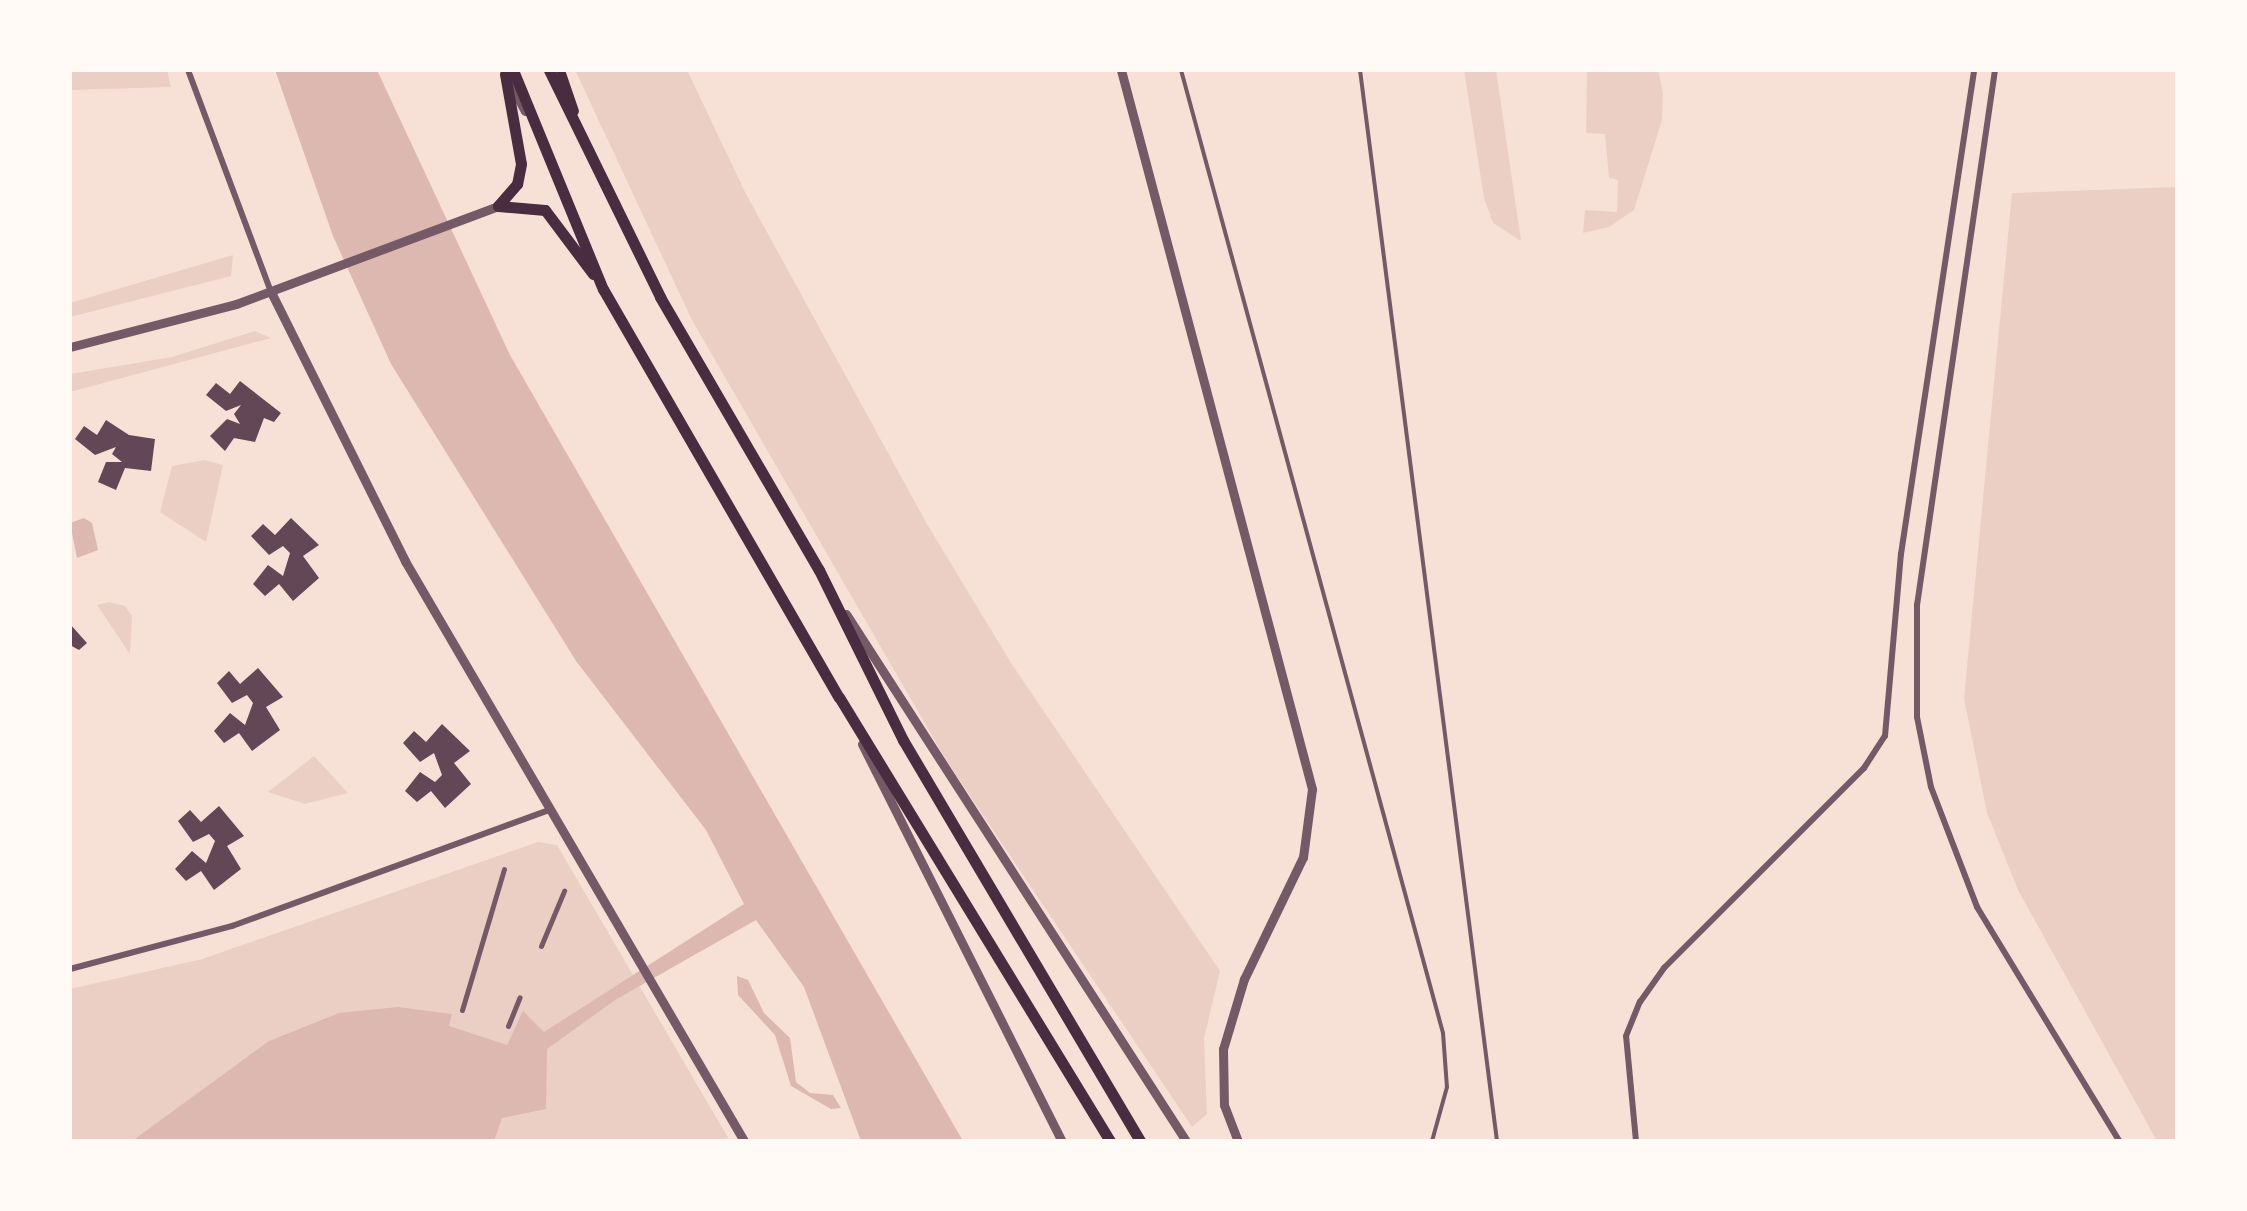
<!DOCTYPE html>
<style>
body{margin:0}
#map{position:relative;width:2247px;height:1211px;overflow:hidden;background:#f7e1d7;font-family:"Fira Sans",sans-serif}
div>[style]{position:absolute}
.green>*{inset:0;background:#ebcfc5}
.water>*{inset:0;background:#dcb8b0}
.building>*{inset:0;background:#644757}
.service>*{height:4px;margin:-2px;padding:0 2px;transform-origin:2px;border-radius:2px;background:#755966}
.pedestrian>*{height:5px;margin:-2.5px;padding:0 2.5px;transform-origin:2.5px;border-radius:2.5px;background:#755966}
.minor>*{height:6px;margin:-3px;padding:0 3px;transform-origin:3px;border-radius:3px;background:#755966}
.tertiary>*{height:9px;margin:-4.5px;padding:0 4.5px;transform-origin:4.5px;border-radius:4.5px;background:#755966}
.secondary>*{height:9px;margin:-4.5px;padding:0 4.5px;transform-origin:4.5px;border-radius:4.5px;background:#4a2c40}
.trunk>*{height:11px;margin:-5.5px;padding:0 5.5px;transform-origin:5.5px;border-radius:5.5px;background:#4a2c40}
span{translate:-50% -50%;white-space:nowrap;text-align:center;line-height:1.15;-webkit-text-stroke:8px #fffaf5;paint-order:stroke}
.frame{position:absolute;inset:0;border:72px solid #fffaf5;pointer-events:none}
</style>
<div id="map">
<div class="green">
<div style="clip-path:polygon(70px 70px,167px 70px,171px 87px,70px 90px)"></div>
<div style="clip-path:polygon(575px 70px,687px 70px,745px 192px,927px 524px,1011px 663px,1220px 971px,1204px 1039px,1207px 1114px,1192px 1127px,946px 760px,692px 320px)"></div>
<div style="clip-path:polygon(1464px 70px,1496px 70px,1521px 241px,1493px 223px,1484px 198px)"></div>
<div style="clip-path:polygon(1587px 70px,1658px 70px,1663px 93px,1662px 120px,1634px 210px,1609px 227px,1583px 233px,1585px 210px,1617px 212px,1618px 180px,1609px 178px,1605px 134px,1586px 133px)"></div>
<div style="clip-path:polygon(2177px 187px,2177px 1141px,2157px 1141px,2018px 890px,1987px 813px,1964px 699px,2012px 193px)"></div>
<div style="clip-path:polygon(233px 255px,231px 276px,70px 317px,70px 303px)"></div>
<div style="clip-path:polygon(255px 331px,271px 338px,70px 392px,70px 374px,172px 357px)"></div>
<div style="clip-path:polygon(204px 460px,223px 465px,206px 542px,160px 512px,172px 466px)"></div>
<div style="clip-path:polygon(109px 602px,125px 606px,132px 616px,130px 654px,97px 605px)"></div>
<div style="clip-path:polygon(314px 756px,348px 793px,305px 804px,268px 792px)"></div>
<div style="clip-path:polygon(538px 842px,557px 845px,730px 1141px,70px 1141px,70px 989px,202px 959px)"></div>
</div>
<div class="water">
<div style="clip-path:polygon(275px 70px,377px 70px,510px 355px,963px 1141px,861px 1141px,804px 987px,756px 920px,615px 1000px,547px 1049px,546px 1109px,502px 1118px,494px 1141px,132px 1141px,269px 1041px,339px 1013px,398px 1007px,452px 1014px,449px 1026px,507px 1045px,523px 1011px,544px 1032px,744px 904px,706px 830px,576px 661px,391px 364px,333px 236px)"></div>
<div style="clip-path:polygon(84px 518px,92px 523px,98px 550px,77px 558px,70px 523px)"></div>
<div style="clip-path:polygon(737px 976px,748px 980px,764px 1013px,790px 1038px,796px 1082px,810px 1093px,833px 1095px,841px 1108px,831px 1109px,791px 1086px,775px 1035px,738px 995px)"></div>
</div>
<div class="building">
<div style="clip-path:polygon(240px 381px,281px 413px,274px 422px,264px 418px,255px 442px,234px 438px,225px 451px,210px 436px,227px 419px,240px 424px,234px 414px,241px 405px,226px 411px,206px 395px,216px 383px,230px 394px)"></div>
<div style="clip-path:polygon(106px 420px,129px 435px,155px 439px,151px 471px,125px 468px,116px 490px,98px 482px,106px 462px,122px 462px,112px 454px,116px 447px,95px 455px,75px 439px,84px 426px,97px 435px)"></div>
<div style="clip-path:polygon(291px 518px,319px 545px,303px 556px,319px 578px,293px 601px,279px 584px,265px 596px,253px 584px,268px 565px,283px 576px,290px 553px,283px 546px,269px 555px,251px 536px,263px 524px,275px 535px)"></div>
<div style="clip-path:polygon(70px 624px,87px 643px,79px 650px,70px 645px)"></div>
<div style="clip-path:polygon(258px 668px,283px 697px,266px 707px,280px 730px,252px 751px,239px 733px,224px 743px,214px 731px,230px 713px,245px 725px,253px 703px,247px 695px,232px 703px,217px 683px,229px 671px,240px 684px)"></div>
<div style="clip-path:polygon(442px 724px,470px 751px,454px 763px,471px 784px,445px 808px,431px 791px,417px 802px,405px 791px,420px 772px,435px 782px,442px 775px,434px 753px,420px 762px,403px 743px,414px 731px,426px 742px)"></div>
<div style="clip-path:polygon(219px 806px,244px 836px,227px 846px,241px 869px,214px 890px,201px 871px,186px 881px,175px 869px,192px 851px,206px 863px,215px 841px,209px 834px,193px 842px,178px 821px,190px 810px,201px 822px)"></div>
</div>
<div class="service">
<div style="left:1181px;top:70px;width:998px;rotate:74.78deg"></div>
<div style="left:1443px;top:1033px;width:54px;rotate:85.8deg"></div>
<div style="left:1447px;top:1087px;width:56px;rotate:105.5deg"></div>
<div style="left:1360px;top:70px;width:1080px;rotate:82.71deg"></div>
</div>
<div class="pedestrian">
<div style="left:541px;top:946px;width:60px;rotate:-67.3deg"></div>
<div style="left:462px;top:1010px;width:147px;rotate:-73.4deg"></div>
<div style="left:508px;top:1026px;width:31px;rotate:-68deg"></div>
</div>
<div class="minor">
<div style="left:188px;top:70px;width:237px;rotate:69.5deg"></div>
<div style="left:1995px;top:70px;width:541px;rotate:98.29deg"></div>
<div style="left:1917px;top:605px;width:112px;rotate:90deg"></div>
<div style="left:1917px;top:717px;width:71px;rotate:78.7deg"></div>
<div style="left:1931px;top:787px;width:129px;rotate:69deg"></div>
<div style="left:1977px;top:907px;width:274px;rotate:58.7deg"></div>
<div style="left:70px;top:969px;width:168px;rotate:-14.9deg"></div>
<div style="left:232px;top:926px;width:338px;rotate:-20.1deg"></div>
<div style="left:1636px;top:1141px;width:105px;rotate:-95.4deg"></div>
<div style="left:1626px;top:1036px;width:37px;rotate:-68deg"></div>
<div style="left:1640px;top:1002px;width:42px;rotate:-54.8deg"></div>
<div style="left:1664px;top:968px;width:283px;rotate:-45deg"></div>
<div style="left:1864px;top:768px;width:38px;rotate:-57deg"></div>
<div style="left:1885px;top:736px;width:183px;rotate:-85deg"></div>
<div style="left:1901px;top:554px;width:489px;rotate:-81.4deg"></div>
</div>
<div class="tertiary">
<div style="left:1121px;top:70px;width:744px;rotate:75.12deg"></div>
<div style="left:1312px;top:789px;width:69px;rotate:97.5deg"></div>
<div style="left:1303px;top:857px;width:136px;rotate:115.8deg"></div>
<div style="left:1244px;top:979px;width:73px;rotate:106.7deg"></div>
<div style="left:1223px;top:1049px;width:56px;rotate:89deg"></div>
<div style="left:1224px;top:1105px;width:39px;rotate:69deg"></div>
<div style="left:509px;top:81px;width:34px;rotate:62deg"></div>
<div style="left:271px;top:292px;width:301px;rotate:63.5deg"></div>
<div style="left:405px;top:561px;width:672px;rotate:59.69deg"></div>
<div style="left:70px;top:347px;width:171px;rotate:-14.5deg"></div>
<div style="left:236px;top:304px;width:280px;rotate:-20.5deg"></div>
<div style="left:846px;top:614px;width:627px;rotate:57.17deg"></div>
<div style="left:862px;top:744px;width:445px;rotate:63.3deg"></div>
</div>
<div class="secondary">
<div style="left:560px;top:70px;width:43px;rotate:71.1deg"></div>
</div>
<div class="trunk">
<div style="left:513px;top:70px;width:237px;rotate:67.7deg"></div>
<div style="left:603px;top:289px;width:471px;rotate:60deg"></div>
<div style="left:839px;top:697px;width:520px;rotate:58.6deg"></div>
<div style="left:549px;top:70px;width:253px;rotate:63.9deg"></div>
<div style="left:660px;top:297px;width:316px;rotate:59.8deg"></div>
<div style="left:819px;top:570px;width:190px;rotate:63.7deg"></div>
<div style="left:903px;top:740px;width:466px;rotate:59.4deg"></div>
<div style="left:505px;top:74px;width:91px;rotate:79.9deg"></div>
<div style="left:521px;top:164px;width:20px;rotate:101deg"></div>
<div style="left:517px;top:184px;width:29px;rotate:131deg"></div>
<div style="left:498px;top:206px;width:47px;rotate:4.9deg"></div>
<div style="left:545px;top:210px;width:80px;rotate:53.1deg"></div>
</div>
<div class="frame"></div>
</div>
